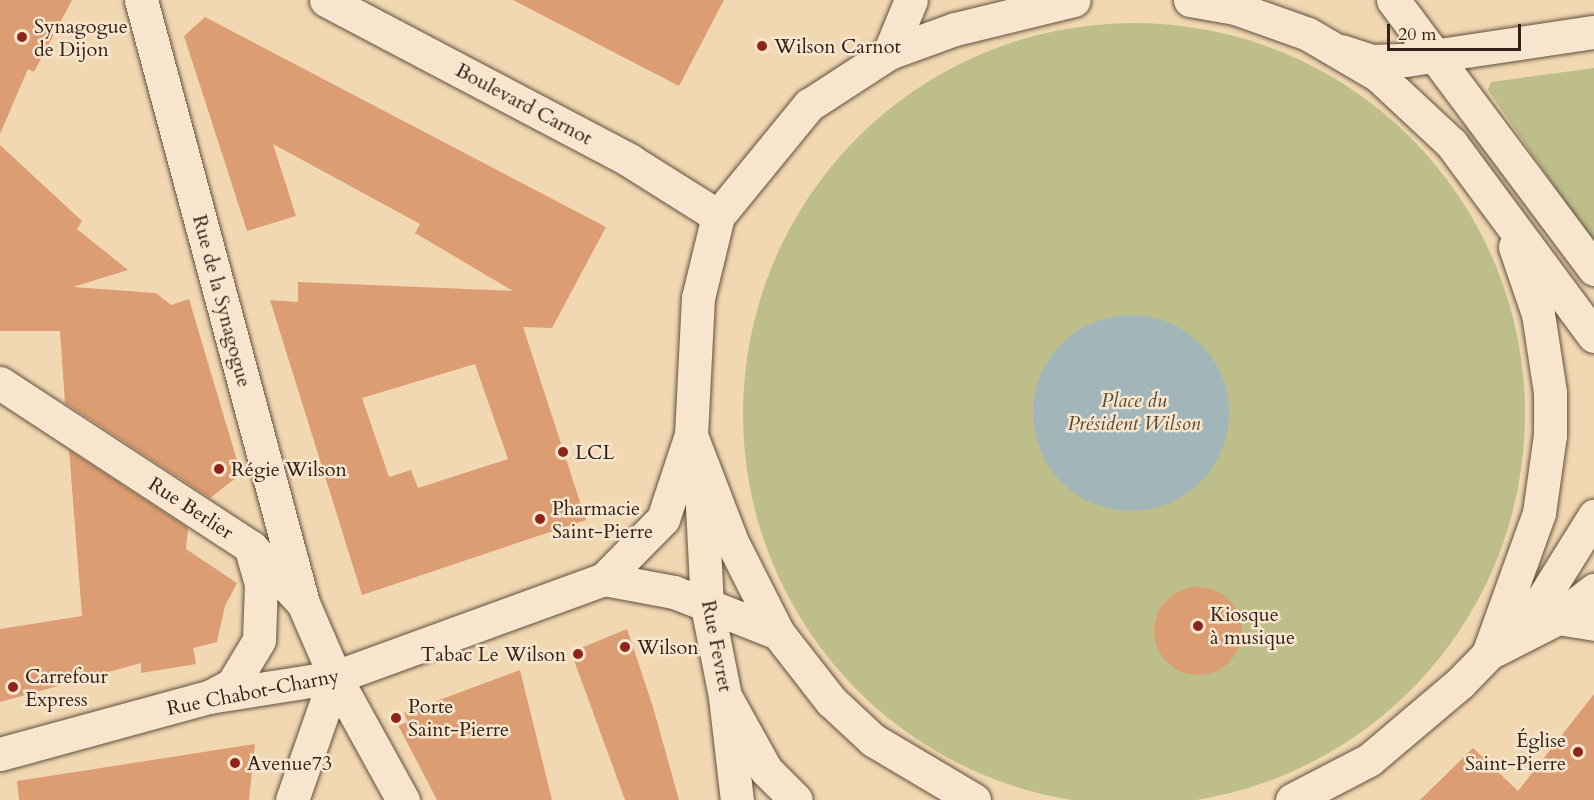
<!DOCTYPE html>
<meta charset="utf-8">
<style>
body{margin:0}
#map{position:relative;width:1594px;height:800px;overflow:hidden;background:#f2d8b2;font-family:Cardo,serif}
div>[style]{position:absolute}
.green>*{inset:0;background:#bdbe8a}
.round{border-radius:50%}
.water>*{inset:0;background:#a2b6b9}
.building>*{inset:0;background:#dd9d72}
.roads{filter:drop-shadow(0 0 2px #60503f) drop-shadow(0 0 2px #60503f)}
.street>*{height:33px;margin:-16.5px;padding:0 16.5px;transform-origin:16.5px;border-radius:16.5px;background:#f7e6cd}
.secondary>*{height:33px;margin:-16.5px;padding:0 16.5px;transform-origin:16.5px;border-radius:16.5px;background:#f7e6cd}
.dots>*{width:16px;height:16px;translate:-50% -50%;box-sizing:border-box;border:3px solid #f7e6cd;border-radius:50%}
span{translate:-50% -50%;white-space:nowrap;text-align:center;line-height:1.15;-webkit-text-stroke:5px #f7e6cd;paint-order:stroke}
.poi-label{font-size:20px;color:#302219}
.left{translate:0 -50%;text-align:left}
.right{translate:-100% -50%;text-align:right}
.street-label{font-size:20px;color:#302219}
.park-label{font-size:20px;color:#534935;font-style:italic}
.scale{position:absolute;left:1387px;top:24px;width:134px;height:27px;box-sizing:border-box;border:3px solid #302219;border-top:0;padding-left:8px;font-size:18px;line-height:21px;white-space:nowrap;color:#302219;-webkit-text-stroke:4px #f7e6cd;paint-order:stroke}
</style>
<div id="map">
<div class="green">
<div class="round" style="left:743px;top:23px;width:782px;height:782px"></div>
<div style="clip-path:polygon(1594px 68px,1594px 244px,1488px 90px,1491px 82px)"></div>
</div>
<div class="water">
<div class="round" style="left:1033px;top:315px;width:196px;height:196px"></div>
</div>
<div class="building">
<div style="clip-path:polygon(0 0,72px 0,34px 72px,28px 69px,0 134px)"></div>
<div style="clip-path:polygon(513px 0,724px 0,679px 86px)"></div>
<div style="clip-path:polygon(evenodd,205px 17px,606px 227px,552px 328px,523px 327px,586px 520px,362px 595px,270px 300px,298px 302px,298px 282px,513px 291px,415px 233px,420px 224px,273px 144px,296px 216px,247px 231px,184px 36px,205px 17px,475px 364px,508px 459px,418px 488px,411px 470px,389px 477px,362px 398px,475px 364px)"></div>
<div style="clip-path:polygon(0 145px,82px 221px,77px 229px,128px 270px,73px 287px,156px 293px,171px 305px,189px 299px,241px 474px,210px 498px,65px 403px,60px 331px,0 331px)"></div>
<div style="clip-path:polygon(69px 450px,188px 528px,186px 549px,237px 583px,225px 606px,217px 642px,193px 648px,196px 664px,141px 673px,141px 663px,0 702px,0 629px,82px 616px)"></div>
<div class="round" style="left:1154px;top:587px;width:88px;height:88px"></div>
<div style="clip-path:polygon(627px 629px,653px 707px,679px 800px,625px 800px,571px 652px)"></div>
<div style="clip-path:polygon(520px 670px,552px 800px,437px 800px,398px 725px,408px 722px,404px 713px)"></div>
<div style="clip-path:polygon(1594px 694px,1594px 800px,1420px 800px,1473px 748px,1518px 791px)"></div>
<div style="clip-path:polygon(255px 744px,249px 800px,19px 800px,17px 781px)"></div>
</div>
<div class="roads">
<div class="street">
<div style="left:141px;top:0;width:624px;rotate:74.96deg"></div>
<div style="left:1341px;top:51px;width:33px;rotate:18deg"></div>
<div style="left:1372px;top:61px;width:34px;rotate:-2deg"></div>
<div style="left:1406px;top:60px;width:190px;rotate:-8.5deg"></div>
<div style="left:604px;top:579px;width:71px;rotate:10.5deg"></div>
<div style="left:674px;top:592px;width:112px;rotate:21.5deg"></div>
<div style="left:1495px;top:650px;width:71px;rotate:-26.9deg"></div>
<div style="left:1558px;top:618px;width:46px;rotate:-37.9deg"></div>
<div style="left:725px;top:697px;width:104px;rotate:83.4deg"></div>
<div style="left:0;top:754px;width:217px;rotate:-15.3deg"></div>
<div style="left:209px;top:697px;width:128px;rotate:-9deg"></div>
<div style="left:335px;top:677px;width:286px;rotate:-20deg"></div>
<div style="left:604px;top:579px;width:84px;rotate:-45.5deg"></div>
<div style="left:663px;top:519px;width:89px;rotate:-71.6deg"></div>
<div style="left:292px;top:800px;width:130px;rotate:-70.7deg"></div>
</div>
<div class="secondary">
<div style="left:326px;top:0;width:343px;rotate:27.8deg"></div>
<div style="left:629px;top:160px;width:105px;rotate:32.2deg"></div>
<div style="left:1190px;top:0;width:46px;rotate:10.1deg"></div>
<div style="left:1235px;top:8px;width:77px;rotate:19.6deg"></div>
<div style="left:1308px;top:34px;width:81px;rotate:30.4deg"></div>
<div style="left:1378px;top:75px;width:100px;rotate:43deg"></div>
<div style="left:1451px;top:143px;width:240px;rotate:53.5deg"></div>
<div style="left:1393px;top:0;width:336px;rotate:53.2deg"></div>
<div style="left:889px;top:53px;width:57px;rotate:-67.5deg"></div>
<div style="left:0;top:383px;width:300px;rotate:33.2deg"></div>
<div style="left:251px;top:547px;width:76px;rotate:47.1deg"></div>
<div style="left:303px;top:603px;width:81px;rotate:66.6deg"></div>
<div style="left:335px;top:677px;width:141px;rotate:61.1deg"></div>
<div style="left:701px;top:487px;width:119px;rotate:87.1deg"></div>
<div style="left:707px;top:606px;width:92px;rotate:78.7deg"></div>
<div style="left:725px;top:696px;width:85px;rotate:61deg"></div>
<div style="left:766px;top:770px;width:42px;rotate:45deg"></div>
<div style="left:1558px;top:618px;width:36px;rotate:9deg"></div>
<div style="left:1488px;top:654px;width:150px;rotate:-70.1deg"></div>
<div style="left:1539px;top:513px;width:79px;rotate:-82deg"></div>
<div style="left:1550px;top:435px;width:43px;rotate:-90deg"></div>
<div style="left:1550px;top:392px;width:79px;rotate:-98.7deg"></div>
<div style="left:1538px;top:314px;width:71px;rotate:-108.9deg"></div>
<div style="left:209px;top:697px;width:26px;rotate:-28deg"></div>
<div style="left:232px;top:685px;width:52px;rotate:-59deg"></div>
<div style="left:259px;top:640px;width:56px;rotate:-88deg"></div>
<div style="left:261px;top:584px;width:37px;rotate:-106deg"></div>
<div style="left:974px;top:800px;width:117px;rotate:-149.3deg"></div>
<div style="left:873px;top:740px;width:57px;rotate:-137.1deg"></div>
<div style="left:831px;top:701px;width:86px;rotate:-127.9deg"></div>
<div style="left:778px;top:633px;width:102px;rotate:-116.8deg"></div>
<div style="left:732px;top:542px;width:115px;rotate:-111deg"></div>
<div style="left:691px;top:435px;width:137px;rotate:-87.1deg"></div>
<div style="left:698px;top:298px;width:84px;rotate:-76.3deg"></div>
<div style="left:718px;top:216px;width:144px;rotate:-50.7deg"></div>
<div style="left:809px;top:105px;width:95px;rotate:-33deg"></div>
<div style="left:889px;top:53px;width:70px;rotate:-20deg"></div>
<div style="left:955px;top:29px;width:122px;rotate:-13.7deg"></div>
<div style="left:1292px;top:800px;width:87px;rotate:-27.5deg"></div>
<div style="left:1369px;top:760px;width:119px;rotate:-40.2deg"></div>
<div style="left:1460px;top:683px;width:119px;rotate:-45.7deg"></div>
<div style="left:1543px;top:598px;width:97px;rotate:-58.1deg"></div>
</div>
</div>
<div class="dots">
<div style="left:22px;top:37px;background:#8f2418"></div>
<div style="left:762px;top:46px;background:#8f2418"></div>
<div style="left:563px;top:452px;background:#8f2418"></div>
<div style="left:219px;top:469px;background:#8f2418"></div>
<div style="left:540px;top:519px;background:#8f2418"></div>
<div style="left:1198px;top:626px;background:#8f2418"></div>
<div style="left:625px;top:647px;background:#8f2418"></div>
<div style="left:578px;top:654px;background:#8f2418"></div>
<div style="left:13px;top:687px;background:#8f2418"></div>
<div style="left:396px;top:718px;background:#8f2418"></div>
<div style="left:1578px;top:752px;background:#8f2418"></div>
<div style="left:235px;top:763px;background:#8f2418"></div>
</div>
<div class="poi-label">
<span class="left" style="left:34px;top:38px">Synagogue<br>de Dijon</span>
<span class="left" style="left:774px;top:46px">Wilson Carnot</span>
<span class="left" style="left:575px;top:452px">LCL</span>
<span class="left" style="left:231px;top:469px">Régie Wilson</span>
<span class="left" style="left:552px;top:520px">Pharmacie<br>Saint-Pierre</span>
<span class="left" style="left:1210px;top:626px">Kiosque<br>à musique</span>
<span class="left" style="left:637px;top:647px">Wilson</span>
<span class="right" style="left:566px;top:654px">Tabac Le Wilson</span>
<span class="left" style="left:25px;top:688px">Carrefour<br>Express</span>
<span class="left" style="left:408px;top:718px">Porte<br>Saint-Pierre</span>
<span class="right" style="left:1566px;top:752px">Église<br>Saint-Pierre</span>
<span class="left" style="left:247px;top:763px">Avenue73</span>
</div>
<div class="street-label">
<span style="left:524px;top:104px;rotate:28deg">Boulevard Carnot</span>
<span style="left:222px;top:301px;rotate:75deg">Rue de la Synagogue</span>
<span style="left:191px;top:508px;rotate:33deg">Rue Berlier</span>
<span style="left:717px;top:646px;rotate:79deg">Rue Fevret</span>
<span style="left:253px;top:692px;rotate:-11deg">Rue Chabot-Charny</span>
</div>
<div class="park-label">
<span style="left:1134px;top:412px">Place du<br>Président Wilson</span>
</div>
<div class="scale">20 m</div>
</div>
